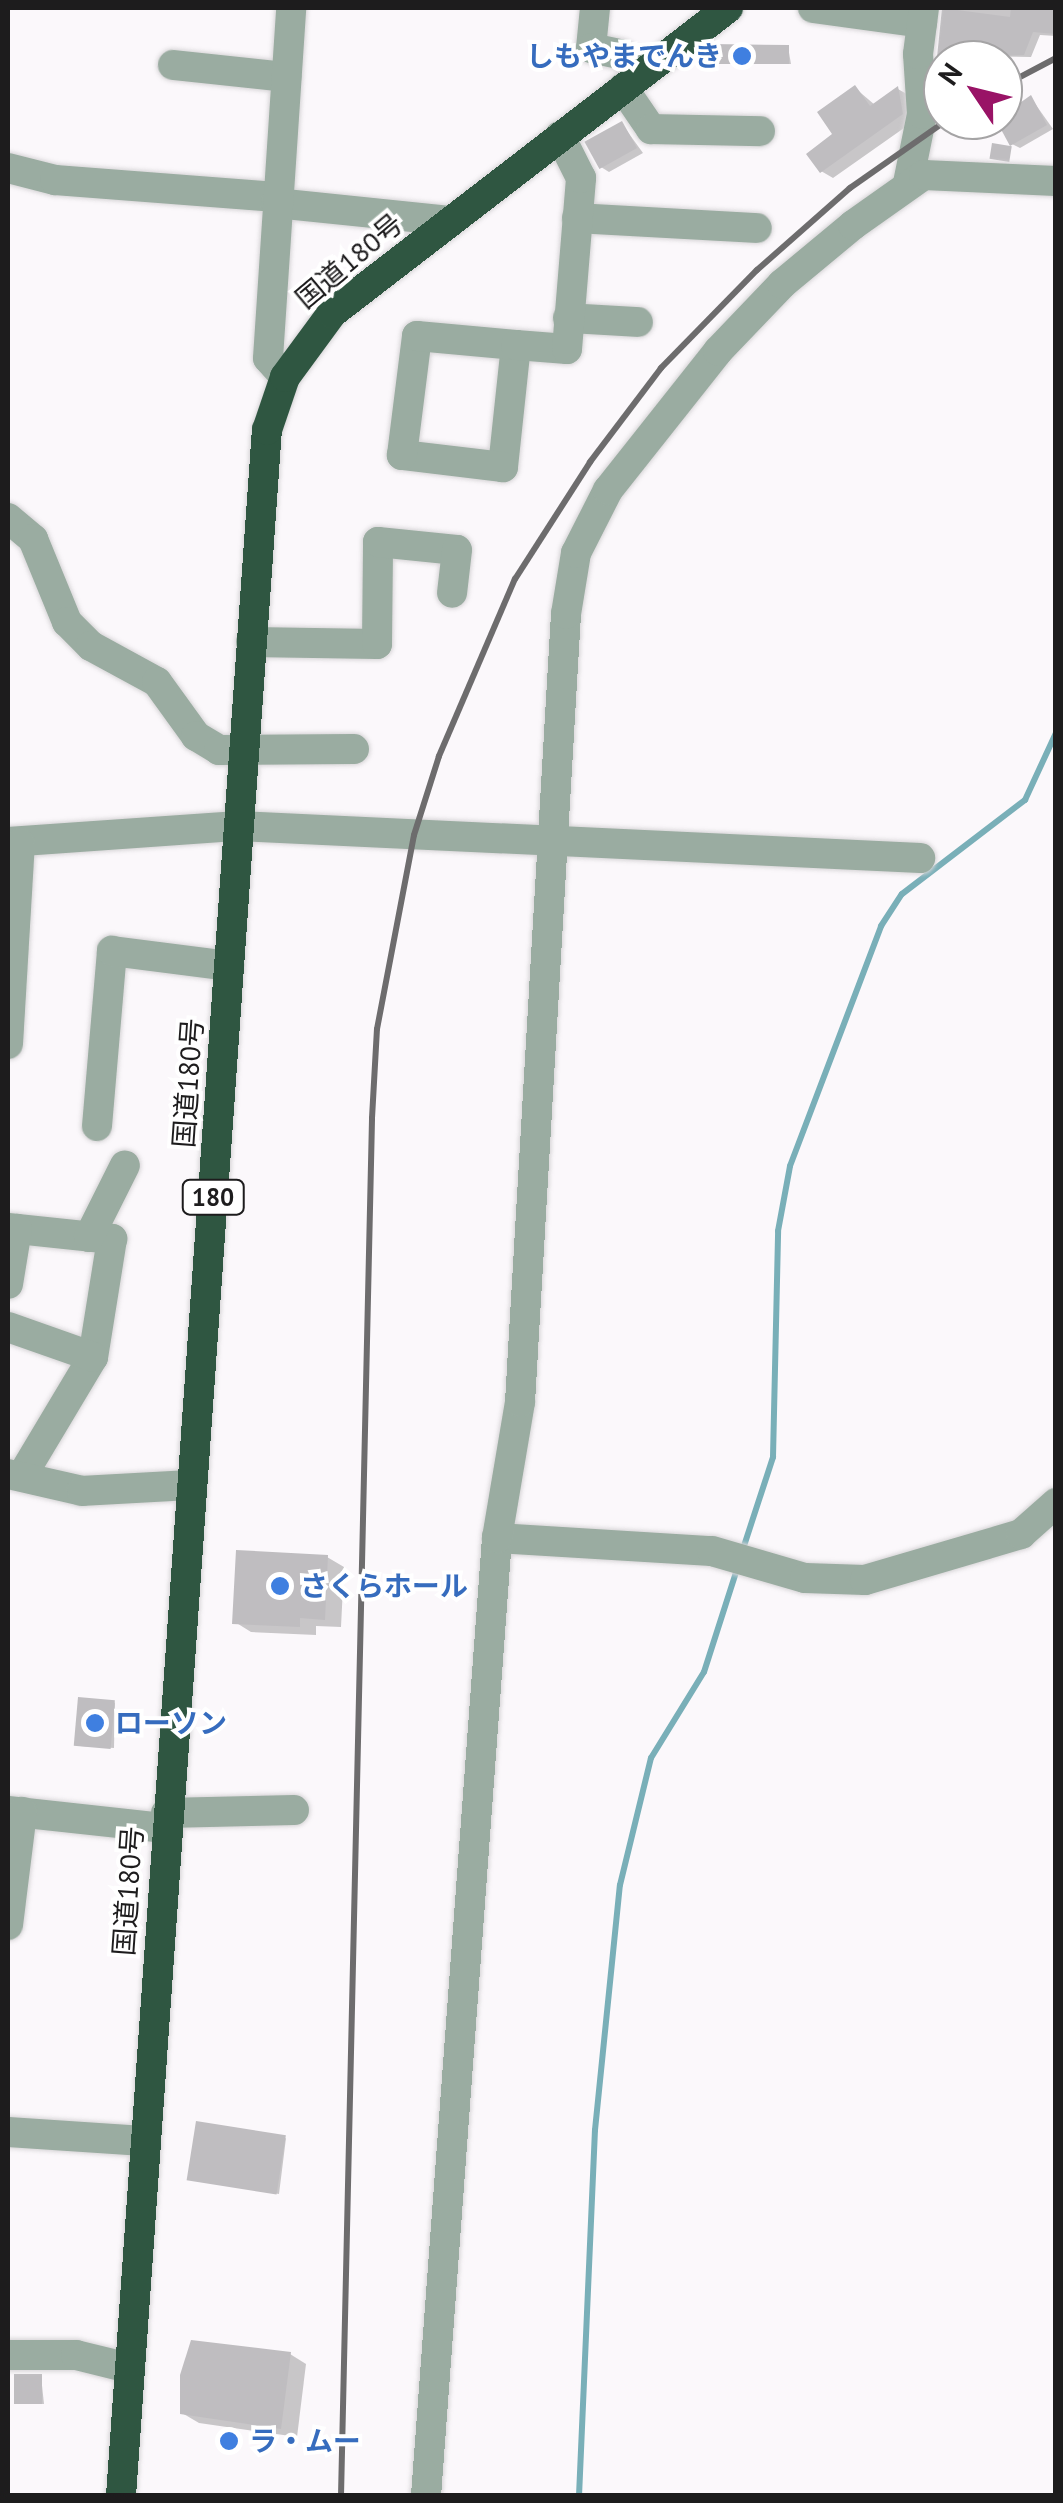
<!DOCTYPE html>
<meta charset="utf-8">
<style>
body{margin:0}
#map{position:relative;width:1063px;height:2503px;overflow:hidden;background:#fbf8fb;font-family:"PT Sans","Noto Sans JP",sans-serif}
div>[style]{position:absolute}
.shadow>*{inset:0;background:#0003}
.stream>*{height:6px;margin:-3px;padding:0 3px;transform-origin:3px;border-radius:3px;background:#79afb8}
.building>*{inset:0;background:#bfbdc0;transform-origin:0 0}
.roads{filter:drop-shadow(0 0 2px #d7d5d7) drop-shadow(0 0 2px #d7d5d7)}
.minor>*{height:30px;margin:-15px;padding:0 15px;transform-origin:15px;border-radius:15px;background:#9aaca1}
.highway>*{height:30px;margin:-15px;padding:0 15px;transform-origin:15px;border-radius:15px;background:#2f5641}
.rail>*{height:6px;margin:-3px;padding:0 3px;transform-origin:3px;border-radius:3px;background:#6d6c6d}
.dots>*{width:28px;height:28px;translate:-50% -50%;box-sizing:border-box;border:5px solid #fff;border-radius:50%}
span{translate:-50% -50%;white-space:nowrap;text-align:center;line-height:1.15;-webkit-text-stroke:8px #fff;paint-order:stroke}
.shield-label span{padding:2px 8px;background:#fff;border:2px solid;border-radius:8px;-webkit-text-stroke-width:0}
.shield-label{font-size:25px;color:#1d1c1d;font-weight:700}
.shop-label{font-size:28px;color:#366cbe;font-weight:700}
.right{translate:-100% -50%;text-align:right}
.left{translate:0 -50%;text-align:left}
.street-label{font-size:28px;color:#1d1c1d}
.frame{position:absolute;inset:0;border:10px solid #1d1c1d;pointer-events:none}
.north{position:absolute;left:923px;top:40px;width:100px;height:100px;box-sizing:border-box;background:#fff;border:2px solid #a5a4a5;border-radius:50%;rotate:305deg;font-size:28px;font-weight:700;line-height:40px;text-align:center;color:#1d1c1d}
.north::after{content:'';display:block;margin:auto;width:35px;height:45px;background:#991366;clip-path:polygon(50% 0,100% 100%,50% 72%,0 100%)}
</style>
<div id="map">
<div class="shadow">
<div style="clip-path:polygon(1056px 8px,1056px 36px,1040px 35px,1031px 57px,940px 56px,944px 8px)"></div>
<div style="clip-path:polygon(788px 47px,791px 64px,701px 63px)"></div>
<div style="clip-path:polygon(855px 88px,875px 105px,898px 89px,910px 96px,914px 121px,833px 178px,821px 171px)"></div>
<div style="clip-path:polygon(1031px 98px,1053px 129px,1020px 148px,1012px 144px)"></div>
<div style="clip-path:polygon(622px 124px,643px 153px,609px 172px,601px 167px)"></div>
<div style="clip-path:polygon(327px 1557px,344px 1567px,341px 1627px,316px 1626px,316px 1635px,251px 1632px,235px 1622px)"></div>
<div style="clip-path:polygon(115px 1702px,114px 1748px,80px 1746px)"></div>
<div style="clip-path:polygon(286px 2138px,279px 2194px,193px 2180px)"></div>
<div style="clip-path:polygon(290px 2354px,306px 2364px,297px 2437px,199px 2423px,182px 2413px)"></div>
<div style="clip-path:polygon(41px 2376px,44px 2404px,17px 2403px)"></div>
</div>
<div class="stream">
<div style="left:742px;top:1552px;width:100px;rotate:-71.9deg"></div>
<div style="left:773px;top:1457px;width:226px;rotate:-88.7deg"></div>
<div style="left:778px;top:1231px;width:66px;rotate:-79.5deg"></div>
<div style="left:790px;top:1166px;width:257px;rotate:-69.2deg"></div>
<div style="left:881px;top:926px;width:38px;rotate:-57deg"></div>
<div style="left:902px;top:894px;width:155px;rotate:-37.4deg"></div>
<div style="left:1025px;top:800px;width:74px;rotate:-65.2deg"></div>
<div style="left:579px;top:2496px;width:366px;rotate:-87.5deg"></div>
<div style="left:595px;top:2130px;width:246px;rotate:-84.2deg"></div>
<div style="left:620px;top:1885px;width:131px;rotate:-76.3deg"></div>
<div style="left:651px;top:1758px;width:101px;rotate:-58.4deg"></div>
<div style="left:704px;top:1672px;width:108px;rotate:-72.2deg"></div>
</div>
<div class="building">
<div style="clip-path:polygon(942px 8px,1010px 17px,1011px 8px,1056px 8px,1056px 34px,1033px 32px,1024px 55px,937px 57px)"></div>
<div style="clip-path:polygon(711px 44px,789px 45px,789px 64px,697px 64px)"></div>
<div style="clip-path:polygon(855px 85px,870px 106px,898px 86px,903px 114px,820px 173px,806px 154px,832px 134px,817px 112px)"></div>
<div style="clip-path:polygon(1031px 95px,1047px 125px,1010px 146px,996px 120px)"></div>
<div style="left:622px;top:121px;width:31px;height:43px;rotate:61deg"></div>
<div style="left:992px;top:143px;width:20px;height:16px;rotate:9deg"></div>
<div style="clip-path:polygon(236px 1550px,328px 1555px,325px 1620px,300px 1618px,300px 1627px,232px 1624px)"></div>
<div style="left:78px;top:1697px;width:37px;height:49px;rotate:5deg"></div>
<div style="left:196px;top:2121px;width:91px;height:60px;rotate:9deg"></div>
<div style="clip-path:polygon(191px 2340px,291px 2352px,281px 2429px,180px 2414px,180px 2375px)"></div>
<div style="left:14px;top:2374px;width:28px;height:30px"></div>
</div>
<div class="roads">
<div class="minor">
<div style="left:595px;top:8px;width:40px;rotate:95.7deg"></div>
<div style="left:591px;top:48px;width:30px;rotate:12deg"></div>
<div style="left:620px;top:54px;width:30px;rotate:34deg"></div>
<div style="left:813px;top:8px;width:110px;rotate:7.8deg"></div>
<div style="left:173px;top:65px;width:114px;rotate:6.1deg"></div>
<div style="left:623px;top:88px;width:50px;rotate:55.7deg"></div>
<div style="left:651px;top:129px;width:109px;rotate:1.1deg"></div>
<div style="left:8px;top:168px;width:49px;rotate:14.3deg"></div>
<div style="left:55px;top:180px;width:222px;rotate:4.4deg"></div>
<div style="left:908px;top:183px;width:70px;rotate:-78.5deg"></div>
<div style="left:922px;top:114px;width:60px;rotate:-93.8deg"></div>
<div style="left:918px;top:54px;width:46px;rotate:-82.6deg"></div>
<div style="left:276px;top:203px;width:174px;rotate:5.9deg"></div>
<div style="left:577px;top:218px;width:180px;rotate:3.2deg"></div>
<div style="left:568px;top:318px;width:70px;rotate:3.3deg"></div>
<div style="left:516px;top:345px;width:123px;rotate:96.1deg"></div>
<div style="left:503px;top:467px;width:102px;rotate:-173.2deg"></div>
<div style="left:402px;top:455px;width:120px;rotate:-82.8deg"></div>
<div style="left:417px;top:336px;width:99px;rotate:5.2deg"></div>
<div style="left:516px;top:345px;width:51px;rotate:4.5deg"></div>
<div style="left:567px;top:349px;width:172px;rotate:-85.3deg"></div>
<div style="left:581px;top:178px;width:47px;rotate:-116.6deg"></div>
<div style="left:285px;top:377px;width:25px;rotate:-132deg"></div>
<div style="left:268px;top:358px;width:351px;rotate:-86.2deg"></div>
<div style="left:8px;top:518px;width:33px;rotate:40deg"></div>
<div style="left:33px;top:539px;width:90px;rotate:67.7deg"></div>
<div style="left:67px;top:622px;width:34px;rotate:45deg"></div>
<div style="left:91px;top:646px;width:75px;rotate:28.6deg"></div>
<div style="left:157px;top:682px;width:67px;rotate:54.2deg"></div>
<div style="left:196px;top:736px;width:27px;rotate:31deg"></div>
<div style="left:219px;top:750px;width:135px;rotate:-0.4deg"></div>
<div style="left:251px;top:642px;width:126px;rotate:0.9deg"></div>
<div style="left:377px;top:644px;width:102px;rotate:-89.4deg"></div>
<div style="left:378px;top:542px;width:79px;rotate:5.8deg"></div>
<div style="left:457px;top:550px;width:43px;rotate:96.6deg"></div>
<div style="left:8px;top:842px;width:231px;rotate:-4deg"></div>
<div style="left:238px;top:826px;width:683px;rotate:2.69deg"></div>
<div style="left:8px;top:1044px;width:201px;rotate:-86.6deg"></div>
<div style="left:97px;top:1126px;width:176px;rotate:-85.1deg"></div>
<div style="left:112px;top:951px;width:118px;rotate:7.3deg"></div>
<div style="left:8px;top:1228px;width:105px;rotate:6deg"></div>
<div style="left:112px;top:1239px;width:120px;rotate:99.1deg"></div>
<div style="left:93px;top:1357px;width:136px;rotate:120.9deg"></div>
<div style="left:89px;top:1237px;width:80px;rotate:-63.4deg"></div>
<div style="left:8px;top:1284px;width:56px;rotate:-80.7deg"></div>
<div style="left:8px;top:1327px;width:90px;rotate:19.4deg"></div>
<div style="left:8px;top:1474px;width:76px;rotate:12.9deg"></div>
<div style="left:82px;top:1491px;width:107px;rotate:-3.2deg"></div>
<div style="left:497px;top:1538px;width:215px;rotate:3.5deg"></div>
<div style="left:712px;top:1551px;width:97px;rotate:16.2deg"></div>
<div style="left:805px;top:1578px;width:60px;rotate:1.9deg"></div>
<div style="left:865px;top:1580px;width:163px;rotate:-16.4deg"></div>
<div style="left:1021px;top:1534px;width:47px;rotate:-41.5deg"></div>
<div style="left:8px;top:1811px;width:158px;rotate:6.2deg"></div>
<div style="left:166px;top:1813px;width:128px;rotate:-1.3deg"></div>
<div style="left:8px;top:1925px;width:114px;rotate:-82.9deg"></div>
<div style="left:8px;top:2132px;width:136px;rotate:3.8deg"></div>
<div style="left:8px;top:2355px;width:68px"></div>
<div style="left:76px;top:2355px;width:55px;rotate:13.8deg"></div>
<div style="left:426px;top:2496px;width:961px;rotate:-85.76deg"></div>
<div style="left:497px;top:1538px;width:138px;rotate:-80.4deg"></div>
<div style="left:520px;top:1402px;width:789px;rotate:-86.66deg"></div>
<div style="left:566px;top:614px;width:62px;rotate:-80.7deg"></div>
<div style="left:576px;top:553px;width:71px;rotate:-63.1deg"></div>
<div style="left:608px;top:490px;width:177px;rotate:-51.6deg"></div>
<div style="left:718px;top:351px;width:93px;rotate:-46.3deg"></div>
<div style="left:782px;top:284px;width:92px;rotate:-39.7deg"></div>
<div style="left:853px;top:225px;width:87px;rotate:-35.2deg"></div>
<div style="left:924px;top:175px;width:132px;rotate:2.6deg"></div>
</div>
<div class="highway">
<div style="left:121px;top:2496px;width:2071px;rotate:-85.96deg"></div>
<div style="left:267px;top:430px;width:56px;rotate:-71.2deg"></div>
<div style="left:285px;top:377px;width:79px;rotate:-53.7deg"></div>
<div style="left:332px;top:313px;width:500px;rotate:-37.6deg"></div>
</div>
</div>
<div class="rail">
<div style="left:1003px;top:86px;width:60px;rotate:-27.8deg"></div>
<div style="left:341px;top:2496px;width:1378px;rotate:-88.71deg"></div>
<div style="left:372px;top:1118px;width:89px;rotate:-86.8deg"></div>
<div style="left:377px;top:1029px;width:197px;rotate:-79.2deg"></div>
<div style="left:414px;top:835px;width:83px;rotate:-72.4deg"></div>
<div style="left:439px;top:756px;width:193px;rotate:-66.8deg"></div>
<div style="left:515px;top:579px;width:139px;rotate:-57.3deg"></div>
<div style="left:590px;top:462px;width:118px;rotate:-52.9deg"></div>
<div style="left:661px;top:368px;width:137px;rotate:-45.6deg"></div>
<div style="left:757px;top:270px;width:124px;rotate:-41.4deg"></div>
<div style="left:850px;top:188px;width:118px;rotate:-35deg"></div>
</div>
<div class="dots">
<div style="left:742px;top:56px;background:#3f7fe0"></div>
<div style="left:280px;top:1586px;background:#3f7fe0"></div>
<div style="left:95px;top:1723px;background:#3f7fe0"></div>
<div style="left:229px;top:2441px;background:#3f7fe0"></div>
</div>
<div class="shield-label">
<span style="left:213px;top:1197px">180</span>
</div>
<div class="shop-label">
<span class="right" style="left:722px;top:56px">しもやまでんき</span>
<span class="left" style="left:300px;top:1586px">さくらホール</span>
<span class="left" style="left:115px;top:1723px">ローソン</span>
<span class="left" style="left:249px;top:2441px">ラ・ムー</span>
</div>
<div class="street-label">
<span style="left:349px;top:261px;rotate:-40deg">国道180号</span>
<span style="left:188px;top:1083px;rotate:-86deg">国道180号</span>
<span style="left:128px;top:1891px;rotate:-86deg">国道180号</span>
</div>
<div class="frame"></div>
<div class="north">N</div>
</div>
